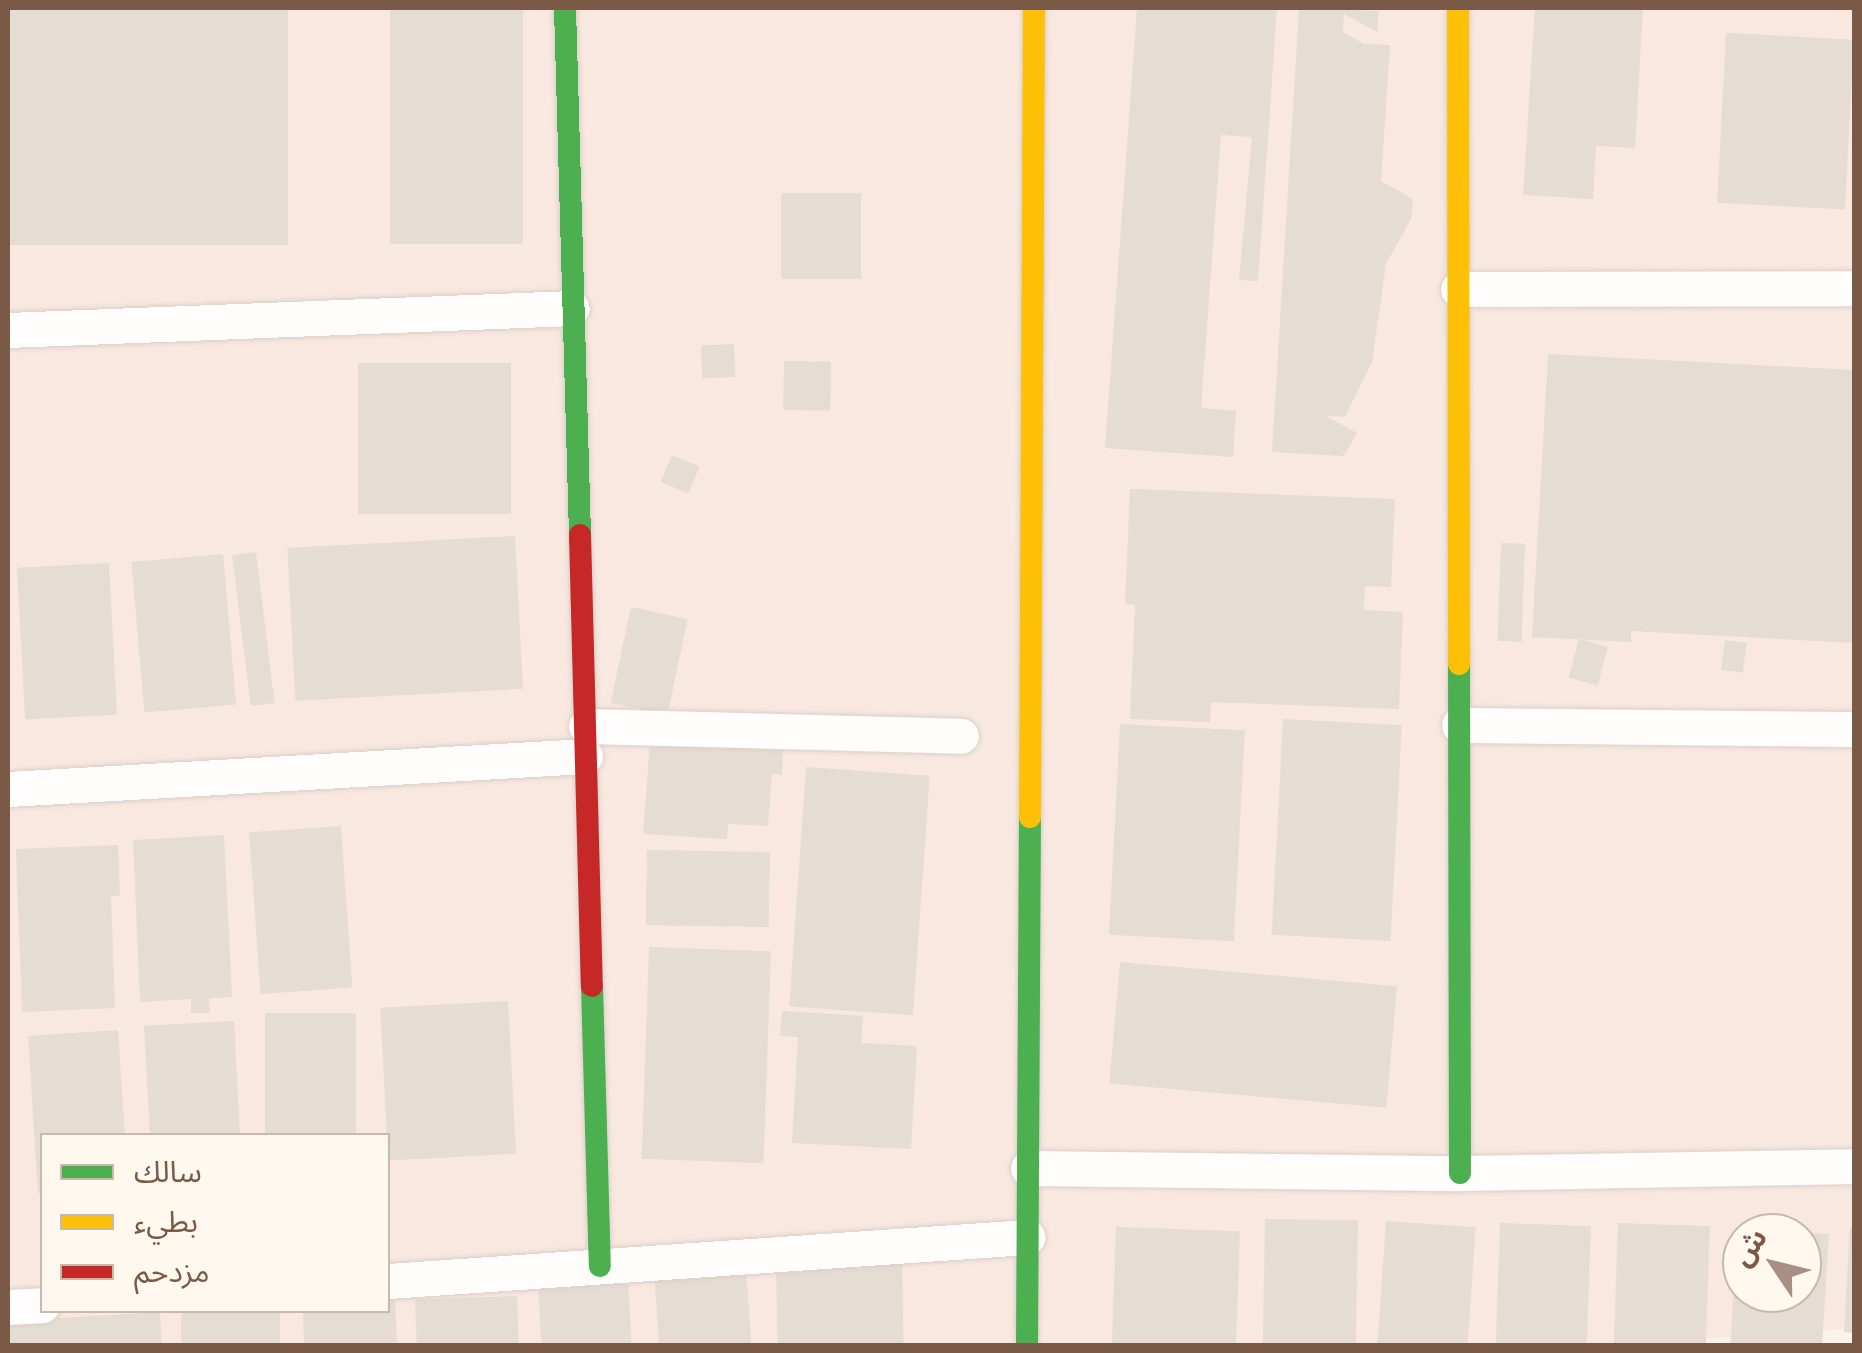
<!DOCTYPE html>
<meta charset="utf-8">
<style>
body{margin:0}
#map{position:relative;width:1862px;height:1353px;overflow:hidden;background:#f8f3ec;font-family:"Archivo Narrow","Noto Sans Arabic",sans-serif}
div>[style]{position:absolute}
.commercial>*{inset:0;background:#f9e8df}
.building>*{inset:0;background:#e5dcd3;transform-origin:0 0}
.roads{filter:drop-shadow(0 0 2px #d8d0ca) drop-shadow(0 0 2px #d8d0ca)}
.street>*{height:35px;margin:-17.5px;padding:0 17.5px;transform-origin:17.5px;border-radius:17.5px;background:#fefdfc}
.fast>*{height:22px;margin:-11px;padding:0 11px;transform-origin:11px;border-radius:11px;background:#4caf50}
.slow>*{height:22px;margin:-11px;padding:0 11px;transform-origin:11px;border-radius:11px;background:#ffc107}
.jam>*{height:22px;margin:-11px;padding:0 11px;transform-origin:11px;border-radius:11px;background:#c62828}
span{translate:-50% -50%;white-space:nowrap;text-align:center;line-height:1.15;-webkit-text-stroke:9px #fff8ee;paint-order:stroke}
.frame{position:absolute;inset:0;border:10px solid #7b5947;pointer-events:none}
.legend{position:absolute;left:40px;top:1133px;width:350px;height:180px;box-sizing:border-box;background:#fff8ee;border:2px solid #cab8ab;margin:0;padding:12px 18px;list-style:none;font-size:30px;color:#7b5947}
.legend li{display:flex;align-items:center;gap:20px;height:50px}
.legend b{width:50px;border:2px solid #cab8ab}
.north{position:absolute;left:1722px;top:1213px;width:100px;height:100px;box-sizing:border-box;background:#fff8ee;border:2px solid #cab8ab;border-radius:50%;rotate:305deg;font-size:28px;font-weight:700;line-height:40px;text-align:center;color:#7b5947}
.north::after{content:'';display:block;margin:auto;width:35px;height:45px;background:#a78f81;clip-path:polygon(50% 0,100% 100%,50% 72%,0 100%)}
</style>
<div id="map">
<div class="commercial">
<div style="clip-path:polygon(evenodd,8px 8px,1854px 8px,1854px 1328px,1600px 1346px,8px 1346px,8px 8px,42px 1136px,388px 1136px,388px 1310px,42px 1310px,42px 1136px,8px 8px,1742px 1233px,1802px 1233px,1802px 1293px,1742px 1293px,1742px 1233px)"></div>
</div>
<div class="building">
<div style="left:8px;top:8px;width:280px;height:237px"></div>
<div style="left:390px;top:8px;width:133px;height:236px"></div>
<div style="clip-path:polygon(1137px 8px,1277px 8px,1258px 281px,1239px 280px,1252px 137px,1221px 135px,1201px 408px,1236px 411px,1233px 457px,1105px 448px)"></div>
<div style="clip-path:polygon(1299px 8px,1379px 11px,1377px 32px,1344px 14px,1343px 32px,1364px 44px,1390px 45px,1381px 181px,1413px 199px,1412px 217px,1386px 264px,1372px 362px,1345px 417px,1326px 416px,1357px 433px,1344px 456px,1272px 452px)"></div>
<div style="clip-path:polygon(1535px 8px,1643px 8px,1635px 148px,1596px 146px,1593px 199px,1523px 195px)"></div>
<div style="left:1726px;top:33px;width:128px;height:170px;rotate:3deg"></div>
<div style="left:781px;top:193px;width:80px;height:86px"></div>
<div style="left:734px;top:344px;width:33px;height:33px;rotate:88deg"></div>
<div style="clip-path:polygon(1548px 354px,1854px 370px,1854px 643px,1631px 631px,1631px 642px,1532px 637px)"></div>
<div style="left:784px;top:361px;width:47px;height:49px;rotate:1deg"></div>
<div style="left:511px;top:363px;width:151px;height:153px;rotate:90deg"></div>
<div style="left:672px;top:455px;width:30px;height:29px;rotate:23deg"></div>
<div style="clip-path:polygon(1130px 489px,1395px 499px,1391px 587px,1365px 586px,1364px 610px,1403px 612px,1399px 709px,1211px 702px,1210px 722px,1130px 719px,1135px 605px,1125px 604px)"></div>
<div style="left:515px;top:536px;width:153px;height:228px;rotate:87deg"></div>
<div style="left:1501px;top:543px;width:24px;height:98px;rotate:2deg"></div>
<div style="left:256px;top:552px;width:152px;height:24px;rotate:83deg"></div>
<div style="left:223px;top:554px;width:151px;height:92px;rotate:85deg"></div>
<div style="left:109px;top:563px;width:152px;height:92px;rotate:87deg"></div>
<div style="left:631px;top:607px;width:58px;height:98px;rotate:12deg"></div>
<div style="left:1579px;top:639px;width:30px;height:40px;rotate:15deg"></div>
<div style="left:1725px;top:640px;width:22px;height:30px;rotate:8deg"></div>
<div style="left:1283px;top:719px;width:119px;height:216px;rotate:3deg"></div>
<div style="left:1120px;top:724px;width:125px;height:211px;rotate:3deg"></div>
<div style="clip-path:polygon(650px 742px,783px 750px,782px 775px,772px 774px,768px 826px,728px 824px,727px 839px,643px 834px)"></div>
<div style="left:806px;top:767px;width:124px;height:240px;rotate:4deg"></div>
<div style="left:341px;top:826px;width:162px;height:92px;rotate:86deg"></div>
<div style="clip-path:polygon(224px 835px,232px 997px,209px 998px,210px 1013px,191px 1013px,191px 999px,140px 1002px,133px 840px)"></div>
<div style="clip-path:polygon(118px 845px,120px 896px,111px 896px,115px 1008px,22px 1012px,16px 849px)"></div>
<div style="left:647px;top:850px;width:123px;height:75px;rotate:1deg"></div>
<div style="left:649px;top:947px;width:122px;height:212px;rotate:2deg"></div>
<div style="left:1120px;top:962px;width:278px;height:122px;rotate:5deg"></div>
<div style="left:508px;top:1001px;width:153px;height:128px;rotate:87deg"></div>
<div style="clip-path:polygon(782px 1011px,863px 1016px,861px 1043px,917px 1046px,911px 1149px,792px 1143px,798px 1037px,780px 1036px)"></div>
<div style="left:356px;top:1013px;width:123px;height:91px;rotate:90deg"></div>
<div style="left:234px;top:1021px;width:115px;height:90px;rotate:87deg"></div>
<div style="clip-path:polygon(118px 1030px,125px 1136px,42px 1136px,42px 1193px,38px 1193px,28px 1036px)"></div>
<div style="left:1265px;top:1219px;width:93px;height:127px;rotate:1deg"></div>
<div style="left:1386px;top:1221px;width:90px;height:125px;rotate:4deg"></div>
<div style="left:1500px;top:1223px;width:91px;height:123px;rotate:2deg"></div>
<div style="left:1618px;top:1223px;width:92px;height:123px;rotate:2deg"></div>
<div style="clip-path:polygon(1850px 1226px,1854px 1227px,1854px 1333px,1844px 1332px)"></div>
<div style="left:1116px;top:1227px;width:124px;height:119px;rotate:2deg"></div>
<div style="clip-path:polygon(1738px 1229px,1762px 1230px,1742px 1233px,1742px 1293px,1802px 1293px,1802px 1232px,1829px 1234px,1822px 1346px,1730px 1346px)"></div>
<div style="left:902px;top:1260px;width:86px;height:126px;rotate:89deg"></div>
<div style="left:746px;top:1268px;width:78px;height:92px;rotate:86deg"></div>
<div style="left:628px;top:1278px;width:68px;height:90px;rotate:87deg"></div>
<div style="clip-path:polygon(388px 1296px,395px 1296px,397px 1346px,304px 1346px,303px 1310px,388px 1310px)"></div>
<div style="left:517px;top:1296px;width:50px;height:102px;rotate:88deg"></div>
<div style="left:181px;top:1310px;width:99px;height:36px"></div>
<div style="clip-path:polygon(160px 1312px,162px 1346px,8px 1346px,8px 1321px)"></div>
</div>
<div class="roads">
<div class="street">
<div style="left:1458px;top:289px;width:396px;rotate:-0.1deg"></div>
<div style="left:8px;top:330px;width:564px;rotate:-2.23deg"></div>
<div style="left:1459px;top:725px;width:395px;rotate:0.6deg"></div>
<div style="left:586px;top:726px;width:375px;rotate:1.5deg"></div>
<div style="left:8px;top:789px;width:578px;rotate:-3.27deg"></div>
<div style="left:1028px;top:1168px;width:432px;rotate:0.7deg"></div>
<div style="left:1460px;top:1173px;width:394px;rotate:-1deg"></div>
<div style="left:388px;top:1281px;width:641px;rotate:-3.94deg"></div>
<div style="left:8px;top:1307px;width:34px;rotate:-3deg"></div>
</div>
<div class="fast">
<div style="left:565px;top:8px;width:527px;rotate:88.37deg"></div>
<div style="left:1459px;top:664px;width:509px;rotate:89.89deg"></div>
<div style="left:592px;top:986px;width:280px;rotate:88.4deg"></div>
<div style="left:1027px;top:1346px;width:529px;rotate:-89.68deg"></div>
</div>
<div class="slow">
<div style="left:1458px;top:8px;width:656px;rotate:89.91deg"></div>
<div style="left:1030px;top:817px;width:809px;rotate:-89.72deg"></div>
</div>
<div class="jam">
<div style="left:580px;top:535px;width:451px;rotate:88.5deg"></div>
</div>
</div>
<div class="frame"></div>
<ul class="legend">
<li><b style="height:12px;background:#4caf50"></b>سالك</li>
<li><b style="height:12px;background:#ffc107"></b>بطيء</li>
<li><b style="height:12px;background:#c62828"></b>مزدحم</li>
</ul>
<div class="north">ش</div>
</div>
